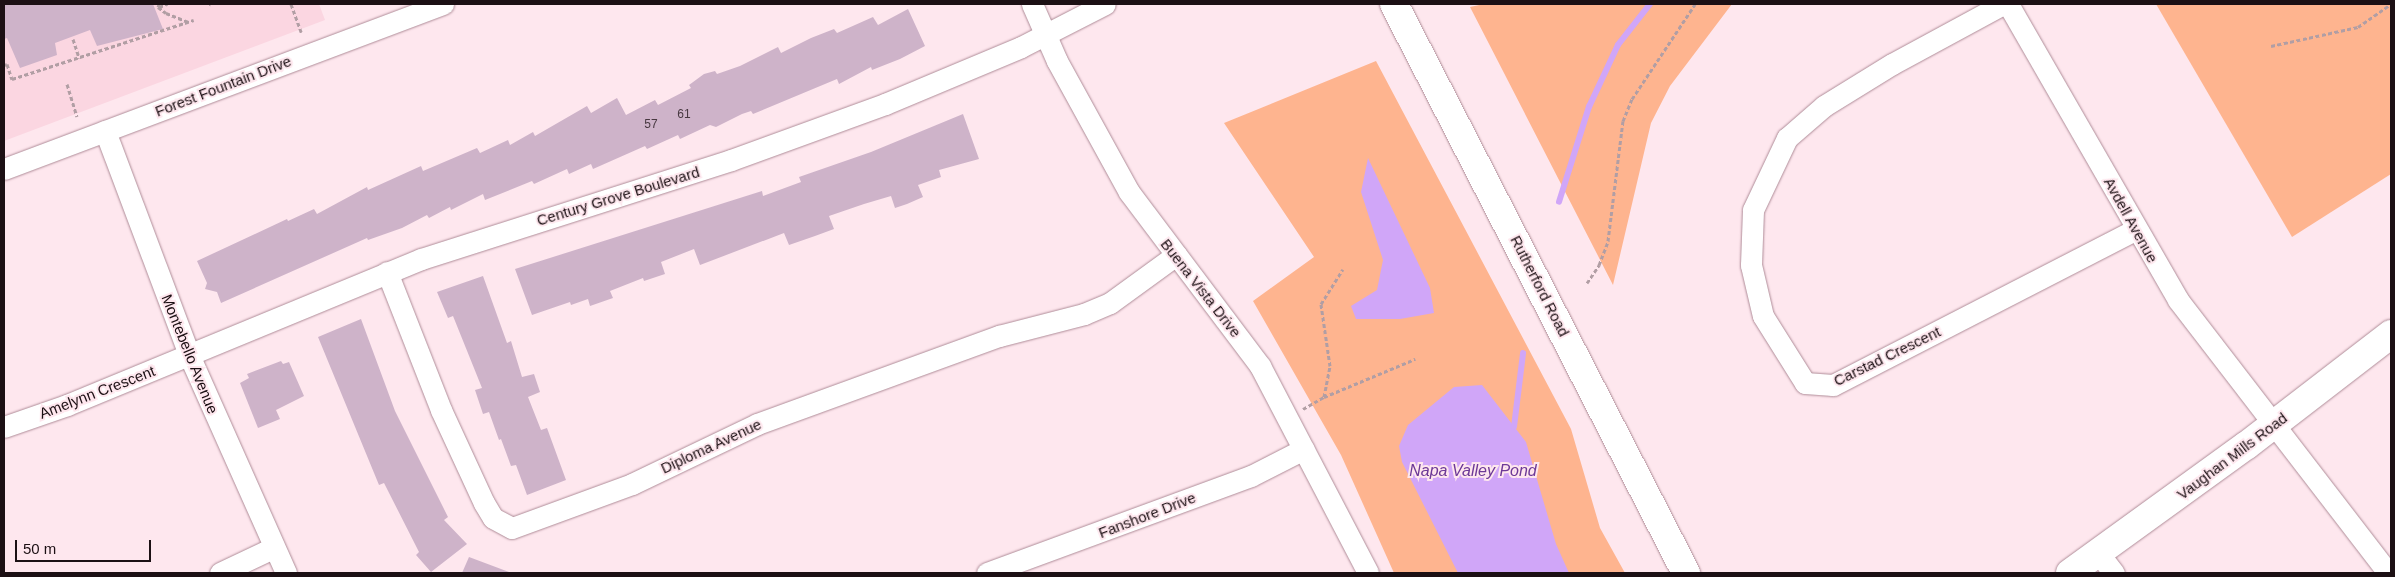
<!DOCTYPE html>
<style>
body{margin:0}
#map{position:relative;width:2395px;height:577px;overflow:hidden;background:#fee7ee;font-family:Helvetica,sans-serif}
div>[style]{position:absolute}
.built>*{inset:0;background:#fbd6e1}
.green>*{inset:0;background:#feb48f}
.water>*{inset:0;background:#d0a6f8}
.stream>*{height:5.5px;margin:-2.75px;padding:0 2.75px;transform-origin:2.75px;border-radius:2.75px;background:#d0a6f8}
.building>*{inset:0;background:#ceb3c9}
.path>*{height:3px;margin-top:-1.5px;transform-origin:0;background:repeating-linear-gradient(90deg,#b19ea4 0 4px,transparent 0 6.5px)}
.roads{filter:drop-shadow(0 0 1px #af8c98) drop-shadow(0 0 1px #af8c98)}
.street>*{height:21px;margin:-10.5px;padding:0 10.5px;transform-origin:10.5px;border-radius:10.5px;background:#fff}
.secondary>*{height:28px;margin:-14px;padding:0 14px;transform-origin:14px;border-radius:14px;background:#fff}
span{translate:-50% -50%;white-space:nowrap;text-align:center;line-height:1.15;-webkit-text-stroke:4px #fee7ee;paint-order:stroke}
.number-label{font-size:12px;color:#483941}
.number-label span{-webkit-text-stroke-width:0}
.street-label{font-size:15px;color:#1c1014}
.water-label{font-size:16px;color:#6d3997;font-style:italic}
.frame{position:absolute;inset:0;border:5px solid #1c1014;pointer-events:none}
.scale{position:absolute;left:15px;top:540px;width:136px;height:22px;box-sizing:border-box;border:2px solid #1c1014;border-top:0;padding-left:6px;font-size:15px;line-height:18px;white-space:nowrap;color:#1c1014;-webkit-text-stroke:4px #fee7ee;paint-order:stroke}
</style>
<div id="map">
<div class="built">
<div style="clip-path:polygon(4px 4px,319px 4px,325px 20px,4px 141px)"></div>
</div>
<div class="green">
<div style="clip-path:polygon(1484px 4px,1732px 4px,1670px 86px,1651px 123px,1613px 285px,1470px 7px)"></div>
<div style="clip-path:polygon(2156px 4px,2391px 4px,2391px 174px,2292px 237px)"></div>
<div style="clip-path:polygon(1376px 61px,1571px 429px,1600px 528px,1625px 573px,1394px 573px,1341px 455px,1253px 301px,1314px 257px,1224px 123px)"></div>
</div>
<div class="water">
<div style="clip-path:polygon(1368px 158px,1430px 288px,1434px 313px,1400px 319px,1356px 319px,1351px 306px,1377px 290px,1383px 260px,1361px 192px)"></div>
<div style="clip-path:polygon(1482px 385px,1526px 442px,1556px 544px,1569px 573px,1458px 573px,1402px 462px,1399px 446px,1408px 425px,1454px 387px)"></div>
</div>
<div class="stream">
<div style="left:1559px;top:202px;width:100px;rotate:-72.5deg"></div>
<div style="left:1589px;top:107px;width:68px;rotate:-64.9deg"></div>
<div style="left:1618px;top:45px;width:52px;rotate:-52deg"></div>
<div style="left:1514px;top:427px;width:74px;rotate:-83deg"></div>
</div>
<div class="building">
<div style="clip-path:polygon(4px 4px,153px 4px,163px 29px,97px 46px,90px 30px,55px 43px,57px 55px,20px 68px,7px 38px,4px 39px)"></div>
<div style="clip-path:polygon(908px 9px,925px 46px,900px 59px,872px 70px,871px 67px,839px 84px,837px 79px,753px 114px,751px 111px,742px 114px,716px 127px,710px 125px,680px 139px,678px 135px,647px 149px,645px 146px,593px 169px,591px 164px,569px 174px,567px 169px,534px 184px,532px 181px,485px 200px,483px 194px,451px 210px,450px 207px,429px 218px,427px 215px,402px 228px,368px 240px,367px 238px,221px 303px,217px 292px,205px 289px,207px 283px,197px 261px,287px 219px,288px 221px,314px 209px,317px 214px,367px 187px,368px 190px,421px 166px,423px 171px,477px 148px,480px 153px,508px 140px,510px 145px,533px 132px,535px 136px,587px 106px,591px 113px,617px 98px,626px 115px,655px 100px,658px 105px,691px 88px,689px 85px,704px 74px,715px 71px,717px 74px,740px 66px,778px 47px,781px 53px,811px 38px,834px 29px,837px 33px,873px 17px,878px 25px)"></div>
<div style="clip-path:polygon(963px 114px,979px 159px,939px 170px,941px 177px,918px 185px,923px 197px,907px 204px,895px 208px,891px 196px,864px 204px,829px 216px,834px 229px,815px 236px,789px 245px,784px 233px,700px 265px,694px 249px,661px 262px,665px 274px,644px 281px,643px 278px,610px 291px,613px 298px,590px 306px,588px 299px,571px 305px,570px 302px,532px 315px,515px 269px,762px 191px,763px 196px,801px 182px,799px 177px,871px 152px)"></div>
<div style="clip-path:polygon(483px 276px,507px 343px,511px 341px,522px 377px,534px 374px,540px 392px,528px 397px,541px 430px,547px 428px,566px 480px,527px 495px,516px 465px,511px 466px,501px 439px,499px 440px,489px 412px,483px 414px,475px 390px,482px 388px,453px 316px,448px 318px,437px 292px)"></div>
<div style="clip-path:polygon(361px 319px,395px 411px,448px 517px,444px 520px,467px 544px,431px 572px,416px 555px,419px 552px,384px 483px,379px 485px,318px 337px)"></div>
<div style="clip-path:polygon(281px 361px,283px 364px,289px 362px,304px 396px,276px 410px,280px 419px,258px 428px,240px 383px,249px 378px,247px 374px)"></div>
<div style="clip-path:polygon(469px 557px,509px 572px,508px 573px,462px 573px)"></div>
</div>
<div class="path">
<div style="left:159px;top:4px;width:3px;rotate:108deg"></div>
<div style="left:158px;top:7px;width:10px;rotate:37deg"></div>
<div style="left:166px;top:13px;width:24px;rotate:22deg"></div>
<div style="left:291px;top:4px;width:30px;rotate:70deg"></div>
<div style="left:209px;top:5px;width:1px;rotate:-45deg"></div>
<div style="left:159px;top:7px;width:9px;rotate:-21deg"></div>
<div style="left:73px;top:39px;width:20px;rotate:72deg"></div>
<div style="left:2271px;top:46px;width:89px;rotate:-12.3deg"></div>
<div style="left:2358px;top:27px;width:40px;rotate:-34.9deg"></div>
<div style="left:4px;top:65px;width:3px;rotate:-18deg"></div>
<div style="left:7px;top:64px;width:16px;rotate:72deg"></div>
<div style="left:12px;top:79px;width:191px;rotate:-18deg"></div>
<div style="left:67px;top:84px;width:34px;rotate:73deg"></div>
<div style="left:1587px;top:283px;width:22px;rotate:-56deg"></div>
<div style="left:1599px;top:265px;width:26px;rotate:-69deg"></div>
<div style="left:1608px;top:241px;width:121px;rotate:-82.9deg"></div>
<div style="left:1623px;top:121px;width:24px;rotate:-68deg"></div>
<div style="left:1632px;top:99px;width:114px;rotate:-56.4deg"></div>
<div style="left:1324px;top:397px;width:99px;rotate:-22.7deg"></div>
<div style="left:1303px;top:409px;width:24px;rotate:-30deg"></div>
<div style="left:1324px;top:397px;width:32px;rotate:-79deg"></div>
<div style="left:1330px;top:366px;width:63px;rotate:-98.3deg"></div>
<div style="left:1321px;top:304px;width:41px;rotate:-57.8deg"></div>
</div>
<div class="roads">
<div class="street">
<div style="left:1032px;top:4px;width:62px;rotate:66.3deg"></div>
<div style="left:1057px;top:61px;width:149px;rotate:61.2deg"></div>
<div style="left:1129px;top:192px;width:218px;rotate:53deg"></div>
<div style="left:1260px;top:366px;width:233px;rotate:62.4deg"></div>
<div style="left:2003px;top:4px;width:126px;rotate:151.6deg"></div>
<div style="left:1892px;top:64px;width:80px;rotate:148.3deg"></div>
<div style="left:1824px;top:106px;width:49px;rotate:139.1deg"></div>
<div style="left:1787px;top:138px;width:80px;rotate:115.3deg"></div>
<div style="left:1753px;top:210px;width:55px;rotate:92.1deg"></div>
<div style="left:1751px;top:265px;width:52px;rotate:76.8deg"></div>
<div style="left:1763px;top:316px;width:79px;rotate:57.9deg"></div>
<div style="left:1805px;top:383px;width:28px;rotate:4deg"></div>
<div style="left:1833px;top:385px;width:341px;rotate:-27.2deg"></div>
<div style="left:2008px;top:4px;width:341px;rotate:60.1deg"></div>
<div style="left:2178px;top:300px;width:344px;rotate:52.4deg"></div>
<div style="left:105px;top:131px;width:239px;rotate:69.4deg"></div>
<div style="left:189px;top:355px;width:239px;rotate:66deg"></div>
<div style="left:4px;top:169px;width:469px;rotate:-20.6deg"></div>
<div style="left:387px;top:272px;width:148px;rotate:68.6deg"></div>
<div style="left:441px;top:410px;width:102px;rotate:65.2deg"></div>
<div style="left:484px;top:503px;width:17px;rotate:59deg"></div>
<div style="left:493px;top:518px;width:21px;rotate:28deg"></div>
<div style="left:512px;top:528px;width:128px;rotate:-20.1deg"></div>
<div style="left:632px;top:484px;width:139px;rotate:-25.6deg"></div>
<div style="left:757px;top:424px;width:258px;rotate:-20deg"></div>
<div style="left:999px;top:336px;width:88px;rotate:-14.5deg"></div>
<div style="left:1084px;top:314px;width:28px;rotate:-23deg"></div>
<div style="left:1110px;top:303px;width:82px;rotate:-36deg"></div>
<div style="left:4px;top:427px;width:67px;rotate:-19.2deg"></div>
<div style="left:67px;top:405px;width:383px;rotate:-22.4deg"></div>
<div style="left:421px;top:259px;width:325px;rotate:-17.7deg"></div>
<div style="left:731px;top:160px;width:164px;rotate:-20deg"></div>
<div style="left:885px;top:104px;width:147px;rotate:-22.7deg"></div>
<div style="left:1021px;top:47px;width:94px;rotate:-27.1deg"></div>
<div style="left:2099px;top:554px;width:24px;rotate:52deg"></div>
<div style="left:220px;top:573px;width:59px;rotate:-25.3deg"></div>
<div style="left:987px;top:573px;width:281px;rotate:-20.2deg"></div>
<div style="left:1251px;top:476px;width:59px;rotate:-27deg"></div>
</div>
<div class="secondary">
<div style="left:1394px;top:4px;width:640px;rotate:62.83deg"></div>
<div style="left:2070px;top:573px;width:218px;rotate:-35.9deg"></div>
<div style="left:2247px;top:445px;width:182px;rotate:-37.6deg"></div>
</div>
</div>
<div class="number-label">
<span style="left:684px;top:115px">61</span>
<span style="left:651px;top:125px">57</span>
</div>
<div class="street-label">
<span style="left:223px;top:86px;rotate:-21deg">Forest Fountain Drive</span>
<span style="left:618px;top:196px;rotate:-17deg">Century Grove Boulevard</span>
<span style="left:2131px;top:220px;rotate:61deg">Avdell Avenue</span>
<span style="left:1540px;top:286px;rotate:63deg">Rutherford Road</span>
<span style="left:1201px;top:288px;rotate:52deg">Buena Vista Drive</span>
<span style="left:190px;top:354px;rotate:68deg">Montebello Avenue</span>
<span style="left:1887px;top:356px;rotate:-26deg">Carstad Crescent</span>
<span style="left:97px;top:392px;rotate:-21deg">Amelynn Crescent</span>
<span style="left:711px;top:446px;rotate:-25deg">Diploma Avenue</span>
<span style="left:2232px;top:456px;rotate:-37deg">Vaughan Mills Road</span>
<span style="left:1147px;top:515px;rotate:-21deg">Fanshore Drive</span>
</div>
<div class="water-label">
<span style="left:1473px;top:471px">Napa Valley Pond</span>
</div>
<div class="frame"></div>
<div class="scale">50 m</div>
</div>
